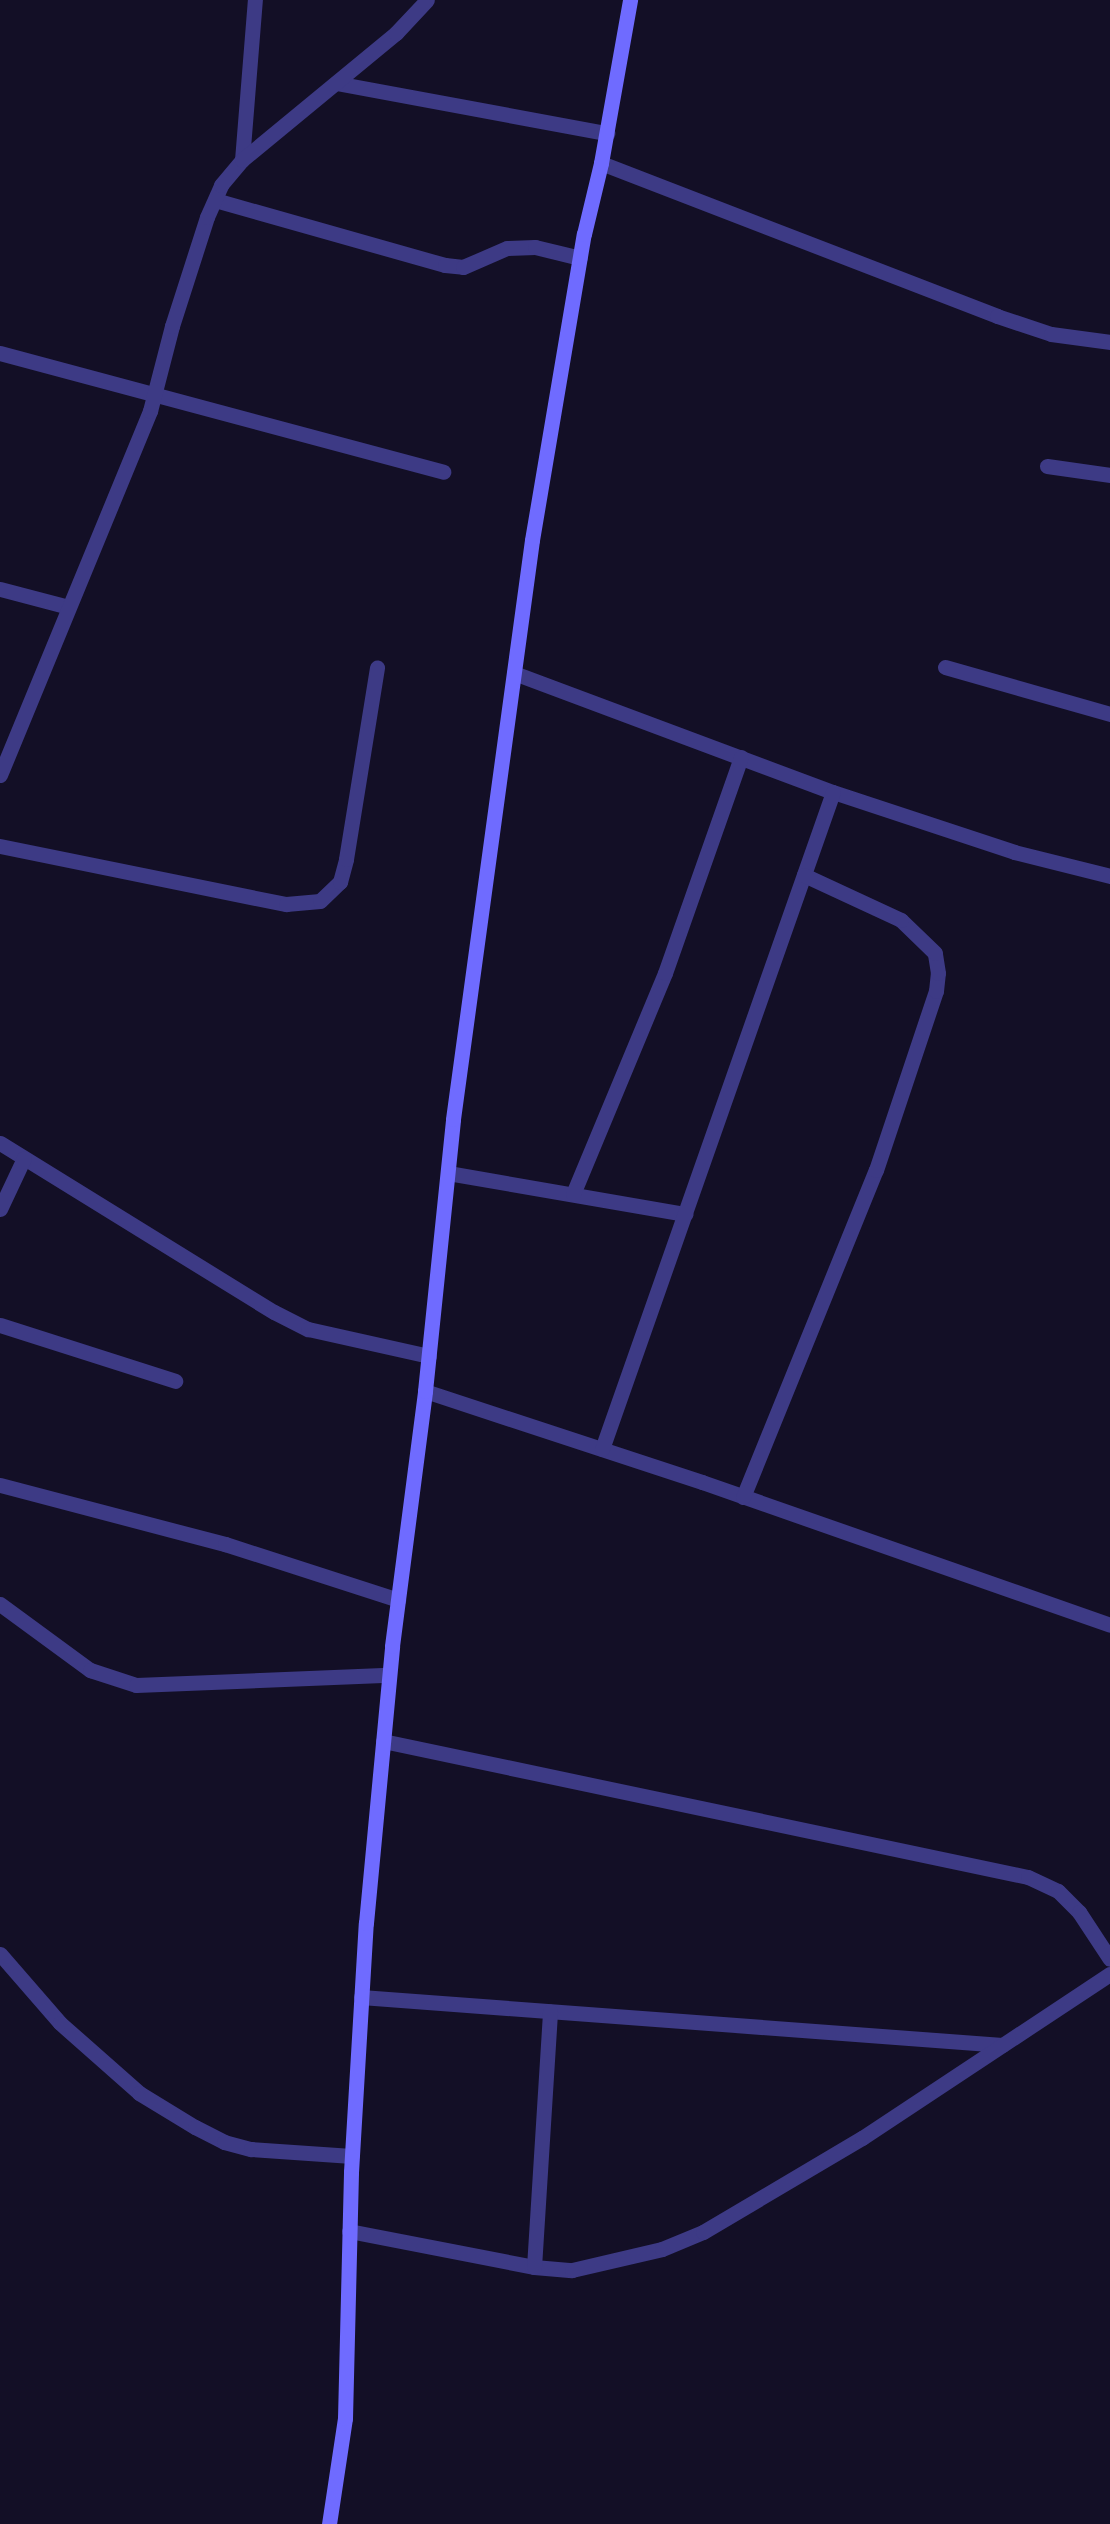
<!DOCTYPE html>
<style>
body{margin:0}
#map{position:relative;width:1110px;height:2524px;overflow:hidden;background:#130f26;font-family:"Source Sans 3",sans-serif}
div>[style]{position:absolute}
.street>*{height:15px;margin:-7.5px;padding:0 7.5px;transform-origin:7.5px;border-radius:7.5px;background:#3d3a85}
.secondary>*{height:15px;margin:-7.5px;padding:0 7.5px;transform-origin:7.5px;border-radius:7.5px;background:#6f6bff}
span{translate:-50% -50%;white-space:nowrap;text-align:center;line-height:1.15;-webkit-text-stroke:4.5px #130f26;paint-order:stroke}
</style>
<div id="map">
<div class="street">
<div style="left:336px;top:83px;width:276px;rotate:10.5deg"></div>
<div style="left:242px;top:160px;width:161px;rotate:-85.4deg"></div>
<div style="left:601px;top:163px;width:425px;rotate:21.1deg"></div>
<div style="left:997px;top:316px;width:57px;rotate:18.4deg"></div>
<div style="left:1051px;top:334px;width:60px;rotate:7.7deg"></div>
<div style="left:215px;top:200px;width:239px;rotate:15.8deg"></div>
<div style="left:445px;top:265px;width:18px;rotate:6deg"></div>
<div style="left:463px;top:267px;width:48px;rotate:-23.4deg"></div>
<div style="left:507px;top:248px;width:28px;rotate:-2deg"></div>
<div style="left:535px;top:247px;width:46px;rotate:13.7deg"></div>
<div style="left:0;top:353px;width:459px;rotate:15deg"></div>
<div style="left:1047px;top:466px;width:64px;rotate:8.1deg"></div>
<div style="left:0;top:589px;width:71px;rotate:14.6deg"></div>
<div style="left:945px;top:667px;width:172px;rotate:15.9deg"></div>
<div style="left:514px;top:673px;width:340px;rotate:20.5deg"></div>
<div style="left:833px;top:792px;width:191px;rotate:18.3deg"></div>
<div style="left:1014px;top:852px;width:99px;rotate:14deg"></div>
<div style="left:0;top:775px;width:394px;rotate:-67.6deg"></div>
<div style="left:150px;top:411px;width:88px;rotate:-75.5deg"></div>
<div style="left:172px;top:326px;width:114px;rotate:-72.2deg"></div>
<div style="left:207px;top:217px;width:35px;rotate:-66deg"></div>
<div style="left:221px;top:185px;width:33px;rotate:-50deg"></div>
<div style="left:242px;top:160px;width:200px;rotate:-39.5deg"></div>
<div style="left:396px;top:33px;width:45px;rotate:-46.8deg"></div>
<div style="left:0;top:846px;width:292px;rotate:11.5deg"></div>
<div style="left:286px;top:904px;width:34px;rotate:-5deg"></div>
<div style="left:320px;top:901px;width:28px;rotate:-44deg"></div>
<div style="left:340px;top:882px;width:24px;rotate:-75deg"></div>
<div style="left:346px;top:859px;width:194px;rotate:-80.8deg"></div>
<div style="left:0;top:1143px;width:322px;rotate:31.7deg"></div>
<div style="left:274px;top:1312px;width:38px;rotate:27deg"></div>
<div style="left:308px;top:1329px;width:124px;rotate:12.6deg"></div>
<div style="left:448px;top:1173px;width:241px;rotate:9.8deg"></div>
<div style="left:573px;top:1194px;width:239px;rotate:-67.4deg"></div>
<div style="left:665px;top:973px;width:229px;rotate:-70.6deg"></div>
<div style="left:0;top:1209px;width:56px;rotate:-64.8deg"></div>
<div style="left:0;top:1325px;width:184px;rotate:17.7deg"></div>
<div style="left:425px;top:1391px;width:292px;rotate:18.2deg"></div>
<div style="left:702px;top:1482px;width:432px;rotate:19.3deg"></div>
<div style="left:602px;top:1449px;width:696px;rotate:-70.63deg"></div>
<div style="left:0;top:1485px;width:233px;rotate:14.7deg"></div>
<div style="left:225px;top:1544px;width:182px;rotate:17.9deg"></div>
<div style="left:743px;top:1497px;width:353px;rotate:-67.9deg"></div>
<div style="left:876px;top:1170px;width:189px;rotate:-71.5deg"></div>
<div style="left:936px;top:991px;width:18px;rotate:-84deg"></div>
<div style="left:938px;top:973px;width:20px;rotate:-99deg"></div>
<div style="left:935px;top:953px;width:47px;rotate:-135.9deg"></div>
<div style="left:901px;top:920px;width:107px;rotate:-155.1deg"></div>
<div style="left:0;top:1604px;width:112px;rotate:36.3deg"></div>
<div style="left:90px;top:1670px;width:48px;rotate:18.1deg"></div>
<div style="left:136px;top:1685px;width:253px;rotate:-2.3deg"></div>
<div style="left:383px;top:1741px;width:659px;rotate:11.91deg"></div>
<div style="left:1028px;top:1877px;width:33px;rotate:25deg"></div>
<div style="left:1058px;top:1891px;width:30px;rotate:45deg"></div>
<div style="left:1079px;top:1912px;width:56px;rotate:56.6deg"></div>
<div style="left:0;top:1954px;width:91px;rotate:49deg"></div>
<div style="left:60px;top:2023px;width:106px;rotate:41.5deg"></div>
<div style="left:139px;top:2093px;width:66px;rotate:31.3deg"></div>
<div style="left:195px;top:2127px;width:33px;rotate:27deg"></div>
<div style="left:224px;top:2142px;width:28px;rotate:15deg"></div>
<div style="left:251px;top:2149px;width:101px;rotate:4deg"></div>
<div style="left:361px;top:1997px;width:643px;rotate:4.28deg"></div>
<div style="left:349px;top:2231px;width:188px;rotate:11deg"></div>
<div style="left:534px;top:2267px;width:38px;rotate:5deg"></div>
<div style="left:572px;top:2270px;width:92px;rotate:-13.1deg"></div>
<div style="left:662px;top:2249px;width:44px;rotate:-22.5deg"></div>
<div style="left:703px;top:2232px;width:185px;rotate:-30.6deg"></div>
<div style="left:862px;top:2138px;width:297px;rotate:-33.5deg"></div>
<div style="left:534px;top:2267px;width:256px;rotate:-86.4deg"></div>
</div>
<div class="secondary">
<div style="left:329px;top:2524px;width:107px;rotate:-81.4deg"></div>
<div style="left:345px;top:2418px;width:246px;rotate:-88.6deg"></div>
<div style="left:351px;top:2172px;width:249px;rotate:-86.6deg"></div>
<div style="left:366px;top:1923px;width:278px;rotate:-84.6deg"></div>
<div style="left:392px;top:1646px;width:257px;rotate:-82.6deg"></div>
<div style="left:425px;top:1391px;width:273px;rotate:-84.1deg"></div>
<div style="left:453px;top:1119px;width:584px;rotate:-82.23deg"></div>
<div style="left:532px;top:540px;width:310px;rotate:-80.4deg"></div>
<div style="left:584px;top:234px;width:73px;rotate:-76.5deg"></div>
<div style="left:601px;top:163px;width:166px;rotate:-79.9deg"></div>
</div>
</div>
